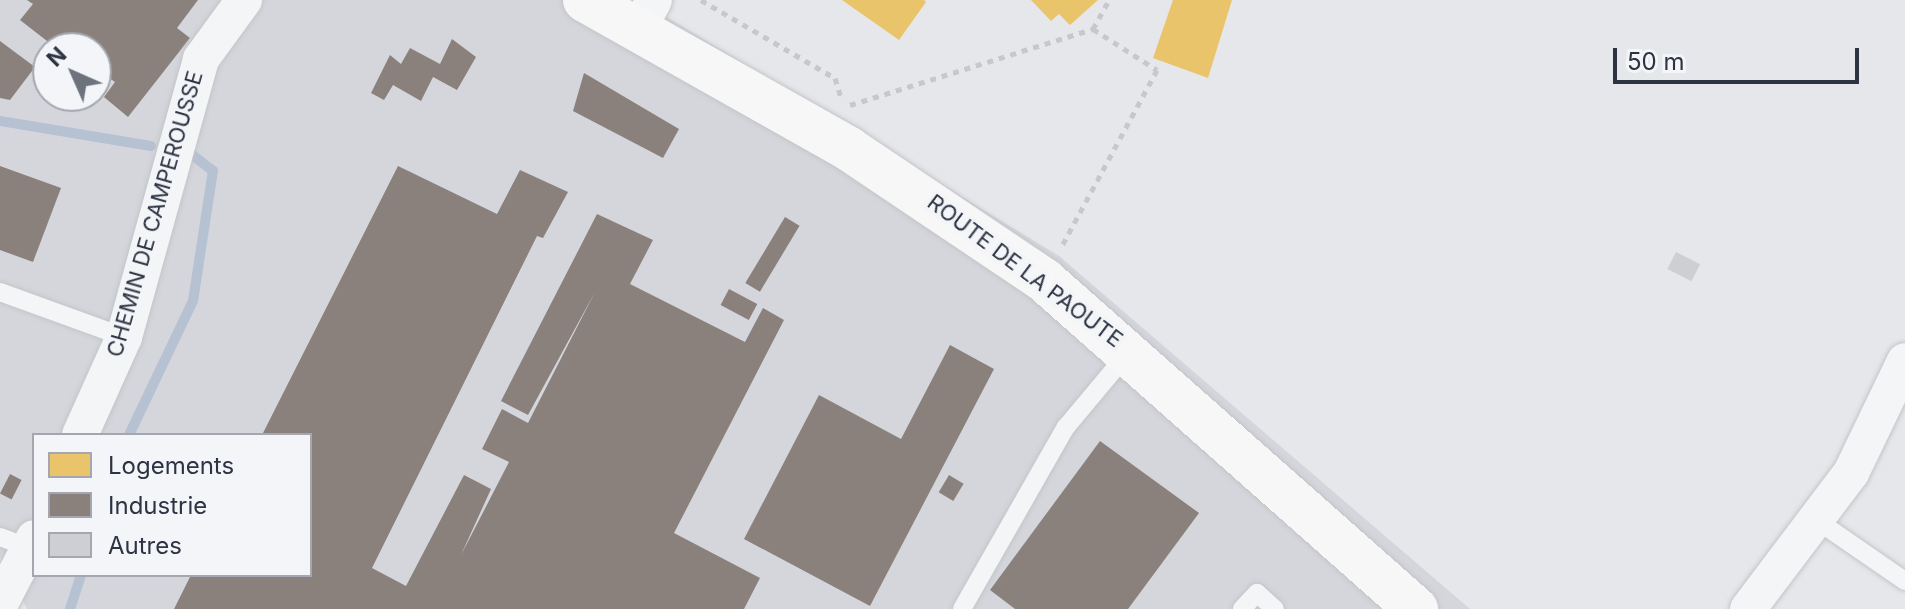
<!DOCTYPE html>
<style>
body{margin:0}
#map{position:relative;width:1905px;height:609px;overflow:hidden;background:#e5e7ea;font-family:Inter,sans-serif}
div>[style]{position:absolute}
.built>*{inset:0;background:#d4d6dc}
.homes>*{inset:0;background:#e9c46a}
.industry>*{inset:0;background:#8a817c;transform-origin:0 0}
.stream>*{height:10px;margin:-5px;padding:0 5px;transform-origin:5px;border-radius:5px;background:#b6c1d2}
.building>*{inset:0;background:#cdcfd2;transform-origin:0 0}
.path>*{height:5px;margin-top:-2.5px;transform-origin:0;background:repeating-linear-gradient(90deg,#c6c8cb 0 6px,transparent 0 12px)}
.roads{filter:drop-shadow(0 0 2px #c3c5c8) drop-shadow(0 0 2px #c3c5c8)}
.lane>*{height:18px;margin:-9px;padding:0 9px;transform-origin:9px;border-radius:9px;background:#f4f5f6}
.street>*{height:36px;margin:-18px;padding:0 18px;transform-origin:18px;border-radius:18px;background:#f4f5f6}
.primary>*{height:44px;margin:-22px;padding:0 22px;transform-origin:22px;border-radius:22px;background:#f7f7f8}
span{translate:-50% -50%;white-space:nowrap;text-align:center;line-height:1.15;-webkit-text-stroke:8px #f3f5f8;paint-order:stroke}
.street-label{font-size:22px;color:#2d3342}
.legend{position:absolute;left:32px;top:433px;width:280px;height:144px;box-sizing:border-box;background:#f3f5f8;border:2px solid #a4a7af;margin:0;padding:10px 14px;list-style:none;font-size:24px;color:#2d3342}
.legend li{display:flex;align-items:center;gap:16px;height:40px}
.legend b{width:40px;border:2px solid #a4a7af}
.north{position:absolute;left:32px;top:32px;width:80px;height:80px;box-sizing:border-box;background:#f3f5f8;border:2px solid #a4a7af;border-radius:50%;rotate:315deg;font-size:22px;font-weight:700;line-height:32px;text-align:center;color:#2d3342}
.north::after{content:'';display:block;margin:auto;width:28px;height:36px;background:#6d727d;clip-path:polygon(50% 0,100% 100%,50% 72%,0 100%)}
.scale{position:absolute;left:1613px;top:48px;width:246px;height:36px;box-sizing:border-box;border:4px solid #2d3342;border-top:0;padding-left:10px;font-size:24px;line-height:28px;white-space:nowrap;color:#2d3342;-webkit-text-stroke:6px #f3f5f8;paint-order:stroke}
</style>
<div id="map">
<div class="built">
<div style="clip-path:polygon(evenodd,0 0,639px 0,1059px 256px,1470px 609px,27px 609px,0 557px,0 0,48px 48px,96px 48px,96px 96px,48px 96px,48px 48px,0 0,34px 435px,310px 435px,310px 575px,34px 575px,34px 435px)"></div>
</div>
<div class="homes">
<div style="clip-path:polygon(842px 0,924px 0,926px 2px,899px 40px)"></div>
<div style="clip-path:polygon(1031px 0,1098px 0,1070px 25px,1059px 14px,1051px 21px)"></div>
<div style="clip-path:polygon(1173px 0,1232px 0,1208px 78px,1153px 58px)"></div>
</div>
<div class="industry">
<div style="clip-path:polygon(27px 0,198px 0,177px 28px,190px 38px,128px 117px,104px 97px,115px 82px,96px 69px,96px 48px,56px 48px,20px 20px,33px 4px)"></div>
<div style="clip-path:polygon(452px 39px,476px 57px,457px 90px,433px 77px,421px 101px,393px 85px,384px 100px,371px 93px,390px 55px,401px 64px,410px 48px,440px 64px)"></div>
<div style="clip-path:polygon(0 41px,35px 67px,10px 100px,0 98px)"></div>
<div style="clip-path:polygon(584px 73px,679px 129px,663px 158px,573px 111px)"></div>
<div style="clip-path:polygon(0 166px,61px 188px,33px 262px,0 250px)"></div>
<div style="clip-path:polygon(398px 166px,497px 214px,520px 170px,568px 192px,543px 238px,537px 236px,372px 568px,406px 586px,464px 475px,491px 489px,461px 555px,509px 462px,482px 449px,502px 409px,528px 423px,595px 292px,528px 415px,501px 401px,597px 214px,653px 240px,630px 284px,745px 342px,763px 308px,784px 320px,674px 533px,760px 578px,744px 609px,174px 609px,191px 575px,310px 575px,310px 435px,262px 435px)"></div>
<div style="left:785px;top:217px;width:17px;height:77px;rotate:31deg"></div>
<div style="left:729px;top:289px;width:32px;height:18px;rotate:28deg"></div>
<div style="clip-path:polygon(950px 345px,994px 369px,870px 606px,744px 539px,819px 395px,901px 439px)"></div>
<div style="clip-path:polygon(1100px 441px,1199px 513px,1128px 609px,1015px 609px,990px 590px)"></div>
<div style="left:10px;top:474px;width:13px;height:22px;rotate:27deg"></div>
<div style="left:949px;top:475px;width:17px;height:20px;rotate:31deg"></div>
</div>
<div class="stream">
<div style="left:0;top:121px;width:153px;rotate:9.4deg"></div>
<div style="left:129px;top:435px;width:148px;rotate:-64.5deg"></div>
<div style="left:193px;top:301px;width:132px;rotate:-81.3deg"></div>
<div style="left:213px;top:171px;width:37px;rotate:-142deg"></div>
<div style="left:70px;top:609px;width:36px;rotate:-72deg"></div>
</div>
<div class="building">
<div style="left:1676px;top:252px;width:27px;height:19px;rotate:27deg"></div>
</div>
<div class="path">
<div style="left:701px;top:0;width:155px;rotate:30.2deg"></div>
<div style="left:835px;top:78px;width:24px;rotate:73deg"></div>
<div style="left:1093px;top:29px;width:33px;rotate:-61deg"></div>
<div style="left:850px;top:105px;width:255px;rotate:-17.4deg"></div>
<div style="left:1093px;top:29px;width:76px;rotate:32.6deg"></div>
<div style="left:1157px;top:70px;width:200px;rotate:118.4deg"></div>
</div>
<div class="roads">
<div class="lane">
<div style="left:0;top:292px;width:132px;rotate:19.9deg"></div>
<div style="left:1815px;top:519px;width:109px;rotate:34.6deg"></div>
<div style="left:0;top:537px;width:32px;rotate:20deg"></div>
<div style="left:962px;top:609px;width:210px;rotate:-60.3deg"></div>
<div style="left:1066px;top:427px;width:95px;rotate:-50.1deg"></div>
<div style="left:1242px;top:609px;width:22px;rotate:-47deg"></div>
<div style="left:1257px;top:593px;width:24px;rotate:42deg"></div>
</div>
<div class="street">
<div style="left:637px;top:32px;width:36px;rotate:-62deg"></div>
<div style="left:80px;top:435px;width:107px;rotate:-65.8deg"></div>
<div style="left:124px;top:337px;width:288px;rotate:-74.5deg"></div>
<div style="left:201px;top:59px;width:73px;rotate:-53.9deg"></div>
<div style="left:0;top:604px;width:74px;rotate:-62.7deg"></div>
<div style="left:1748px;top:609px;width:171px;rotate:-52.9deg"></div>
<div style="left:1851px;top:473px;width:124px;rotate:-64.3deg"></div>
</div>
<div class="primary">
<div style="left:585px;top:0;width:303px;rotate:29.4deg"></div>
<div style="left:849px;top:149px;width:235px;rotate:33.9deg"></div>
<div style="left:1044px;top:280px;width:497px;rotate:41.5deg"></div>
</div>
</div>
<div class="street-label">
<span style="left:155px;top:214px;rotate:-74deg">CHEMIN DE CAMPEROUSSE</span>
<span style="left:1025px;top:271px;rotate:37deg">ROUTE DE LA PAOUTE</span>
</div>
<ul class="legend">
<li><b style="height:22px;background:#e9c46a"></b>Logements</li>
<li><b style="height:22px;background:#8a817c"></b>Industrie</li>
<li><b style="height:22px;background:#cdcfd2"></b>Autres</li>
</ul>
<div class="north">N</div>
<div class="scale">50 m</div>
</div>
